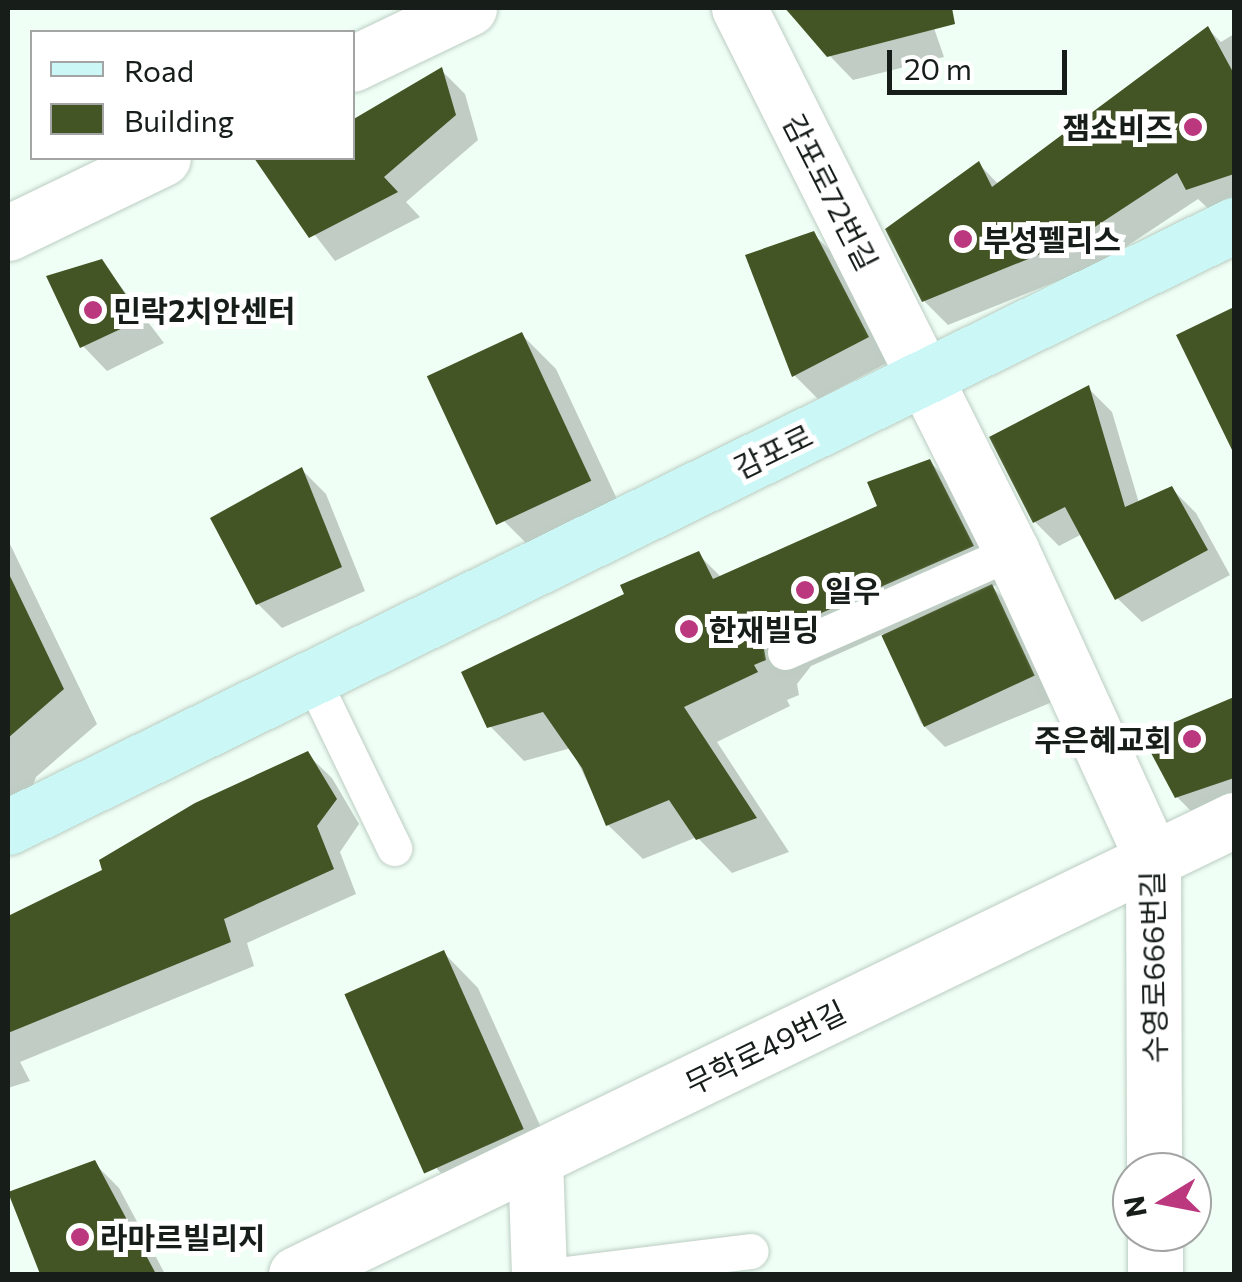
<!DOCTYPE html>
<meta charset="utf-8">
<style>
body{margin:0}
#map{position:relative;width:1242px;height:1282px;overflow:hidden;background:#f0fff6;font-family:Commissioner,"Noto Sans KR",sans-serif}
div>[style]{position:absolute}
.shadow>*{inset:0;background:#0003}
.building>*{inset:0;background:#445525;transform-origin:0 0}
.roads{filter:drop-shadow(0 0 2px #bbcdc2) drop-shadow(0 0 2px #bbcdc2)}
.lane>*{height:35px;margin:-17.5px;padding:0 17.5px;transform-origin:17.5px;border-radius:17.5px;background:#fff}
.street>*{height:55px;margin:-27.5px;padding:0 27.5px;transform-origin:27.5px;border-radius:27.5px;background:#fff}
.secondary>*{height:55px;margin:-27.5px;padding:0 27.5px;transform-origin:27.5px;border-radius:27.5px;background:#cbf8f7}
.dots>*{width:28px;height:28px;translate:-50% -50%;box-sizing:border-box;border:5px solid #fff;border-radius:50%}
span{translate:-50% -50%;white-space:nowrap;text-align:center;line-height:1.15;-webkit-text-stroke:10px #fff;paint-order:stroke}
.poi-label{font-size:30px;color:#171e1a;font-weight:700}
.right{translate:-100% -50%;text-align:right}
.left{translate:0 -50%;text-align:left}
.street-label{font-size:30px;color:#171e1a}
.frame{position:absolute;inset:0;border:10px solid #171e1a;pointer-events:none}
.legend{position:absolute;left:30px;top:30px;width:325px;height:130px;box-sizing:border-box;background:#fff;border:2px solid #a2a5a3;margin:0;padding:12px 18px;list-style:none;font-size:30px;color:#171e1a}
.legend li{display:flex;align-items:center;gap:20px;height:50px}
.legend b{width:50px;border:2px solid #a2a5a3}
.north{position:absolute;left:1112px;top:1152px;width:100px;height:100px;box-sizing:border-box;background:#fff;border:2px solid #a2a5a3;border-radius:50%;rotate:260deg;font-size:28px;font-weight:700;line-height:40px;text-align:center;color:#171e1a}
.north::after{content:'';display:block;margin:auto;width:35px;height:45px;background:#bb387e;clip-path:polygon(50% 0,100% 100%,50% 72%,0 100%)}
.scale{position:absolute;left:887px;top:50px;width:180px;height:45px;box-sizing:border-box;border:5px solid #171e1a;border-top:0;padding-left:12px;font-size:30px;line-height:35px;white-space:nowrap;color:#171e1a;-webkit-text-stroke:8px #fff;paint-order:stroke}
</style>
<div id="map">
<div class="shadow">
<div style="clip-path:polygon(784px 8px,927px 8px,944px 57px,853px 80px)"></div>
<div style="clip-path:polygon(1208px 29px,1221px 42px,1234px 34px,1234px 206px,1213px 213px,1198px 199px,1100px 264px,948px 325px,924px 301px,979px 164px,999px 185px)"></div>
<div style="clip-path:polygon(441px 70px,465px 94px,478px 140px,406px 202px,420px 217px,335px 261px,268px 174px,295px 158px,352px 158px)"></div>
<div style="clip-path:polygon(813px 234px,838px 258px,891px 361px,818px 399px,794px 375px)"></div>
<div style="clip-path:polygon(102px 262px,164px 343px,107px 371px,83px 346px)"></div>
<div style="clip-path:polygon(1234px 310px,1234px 448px,1180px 337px)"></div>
<div style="clip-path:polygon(522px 335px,556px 369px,624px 514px,527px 544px,493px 510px)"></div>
<div style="clip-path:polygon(1088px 388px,1112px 412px,1139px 503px,1172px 489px,1196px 513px,1230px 575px,1142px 622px,1117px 598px,1082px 534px,1059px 546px,1035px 522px)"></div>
<div style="clip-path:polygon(930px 462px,964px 496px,1006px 580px,992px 587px,1016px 611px,1057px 700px,945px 747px,921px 723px,883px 634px,811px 666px,797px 684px,799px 695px,787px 700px,790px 706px,717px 742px,789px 852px,732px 873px,697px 837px,643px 859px,608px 825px,571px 748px,524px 761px,490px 726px,627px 595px,698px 554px,722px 578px,880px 507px)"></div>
<div style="clip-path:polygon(302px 470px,326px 494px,365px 591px,282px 628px,258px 604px)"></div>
<div style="clip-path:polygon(8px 540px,97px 724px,36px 777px,30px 793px,8px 800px)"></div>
<div style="clip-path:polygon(1234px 699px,1234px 810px,1201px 821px,1177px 797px,1146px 737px)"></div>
<div style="clip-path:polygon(307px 754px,332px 778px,359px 824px,340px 852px,356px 894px,247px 943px,254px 966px,20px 1062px,30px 1081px,8px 1088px,8px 919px,105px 872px)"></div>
<div style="clip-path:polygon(444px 953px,478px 988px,557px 1163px,471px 1203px,437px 1169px)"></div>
<div style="clip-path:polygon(94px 1163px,119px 1188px,165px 1274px,43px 1274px,8px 1194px)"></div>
</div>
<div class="building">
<div style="clip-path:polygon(785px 8px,952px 8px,955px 24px,827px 57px)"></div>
<div style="clip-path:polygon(1208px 26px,1234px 74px,1234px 174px,1186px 190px,1177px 173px,1075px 240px,922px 302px,885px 229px,979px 161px,992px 187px)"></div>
<div style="clip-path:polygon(442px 67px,456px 115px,384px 177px,398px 192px,309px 238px,254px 158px,352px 158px,352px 120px)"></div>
<div style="clip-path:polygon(814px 231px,869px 337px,792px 377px,745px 255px)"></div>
<div style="clip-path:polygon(102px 259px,142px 319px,80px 348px,46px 276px)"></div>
<div style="clip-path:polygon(1234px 307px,1234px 454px,1176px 335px)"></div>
<div style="left:522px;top:332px;width:164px;height:105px;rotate:65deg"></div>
<div style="clip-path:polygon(1089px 385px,1125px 507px,1172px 486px,1208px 550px,1115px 600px,1065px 507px,1033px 523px,989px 437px)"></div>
<div style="clip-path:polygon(930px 459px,974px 546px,776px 633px,764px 649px,766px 660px,754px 665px,758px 672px,684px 707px,757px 818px,696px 840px,669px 800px,606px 826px,582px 768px,543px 712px,487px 728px,461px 672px,624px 594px,620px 585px,699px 551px,713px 579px,877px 506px,867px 482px)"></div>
<div style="clip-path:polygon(302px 467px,342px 567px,256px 605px,210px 518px)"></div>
<div style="clip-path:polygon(8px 572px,64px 689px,8px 738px)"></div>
<div style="left:992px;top:584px;width:101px;height:122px;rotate:65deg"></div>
<div style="clip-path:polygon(1234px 697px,1234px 778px,1175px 798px,1142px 736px)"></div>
<div style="clip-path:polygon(308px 751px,337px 799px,317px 826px,334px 869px,224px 919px,231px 942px,8px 1033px,8px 916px,102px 870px,99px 860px,195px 803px)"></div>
<div style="left:444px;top:950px;width:196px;height:109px;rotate:66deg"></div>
<div style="clip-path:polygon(95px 1160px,156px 1274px,40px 1274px,8px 1192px)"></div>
</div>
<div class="roads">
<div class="lane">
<div style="left:785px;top:652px;width:248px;rotate:-23.8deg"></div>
<div style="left:312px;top:678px;width:189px;rotate:64.2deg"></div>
<div style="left:566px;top:1274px;width:186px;rotate:-7.1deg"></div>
</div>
<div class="street">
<div style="left:739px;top:8px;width:609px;rotate:63.35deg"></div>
<div style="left:1012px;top:552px;width:339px;rotate:65.4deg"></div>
<div style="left:1153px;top:860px;width:312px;rotate:89.8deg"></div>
<div style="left:352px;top:64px;width:130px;rotate:-25.6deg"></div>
<div style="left:8px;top:233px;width:172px;rotate:-25.8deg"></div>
<div style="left:535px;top:1159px;width:115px;rotate:88deg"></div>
<div style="left:1155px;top:1232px;width:42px;rotate:90deg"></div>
<div style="left:296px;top:1274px;width:1042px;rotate:-25.83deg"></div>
</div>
<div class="secondary">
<div style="left:8px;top:827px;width:1366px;rotate:-26.15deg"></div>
</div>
</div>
<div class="dots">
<div style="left:1193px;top:127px;background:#bb387e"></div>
<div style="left:963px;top:239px;background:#bb387e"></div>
<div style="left:93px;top:310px;background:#bb387e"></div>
<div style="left:805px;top:590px;background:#bb387e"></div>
<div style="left:689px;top:629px;background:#bb387e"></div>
<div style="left:1192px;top:739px;background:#bb387e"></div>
<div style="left:80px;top:1237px;background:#bb387e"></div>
</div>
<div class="poi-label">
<span class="right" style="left:1173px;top:127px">잼쇼비즈</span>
<span class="left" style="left:983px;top:239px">부성펠리스</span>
<span class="left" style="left:113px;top:310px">민락2치안센터</span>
<span class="left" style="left:825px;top:590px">일우</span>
<span class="left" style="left:709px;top:629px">한재빌딩</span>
<span class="right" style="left:1172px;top:739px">주은혜교회</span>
<span class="left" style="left:100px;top:1237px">라마르빌리지</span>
</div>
<div class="street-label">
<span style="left:831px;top:192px;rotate:63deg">감포로72번길</span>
<span style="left:773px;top:451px;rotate:-26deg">감포로</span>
<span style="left:1153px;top:967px;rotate:-91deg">수영로666번길</span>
<span style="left:765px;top:1047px;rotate:-26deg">무학로49번길</span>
</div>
<div class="frame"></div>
<ul class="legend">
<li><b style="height:12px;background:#cbf8f7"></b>Road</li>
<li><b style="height:28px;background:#445525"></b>Building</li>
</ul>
<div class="north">N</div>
<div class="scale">20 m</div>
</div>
